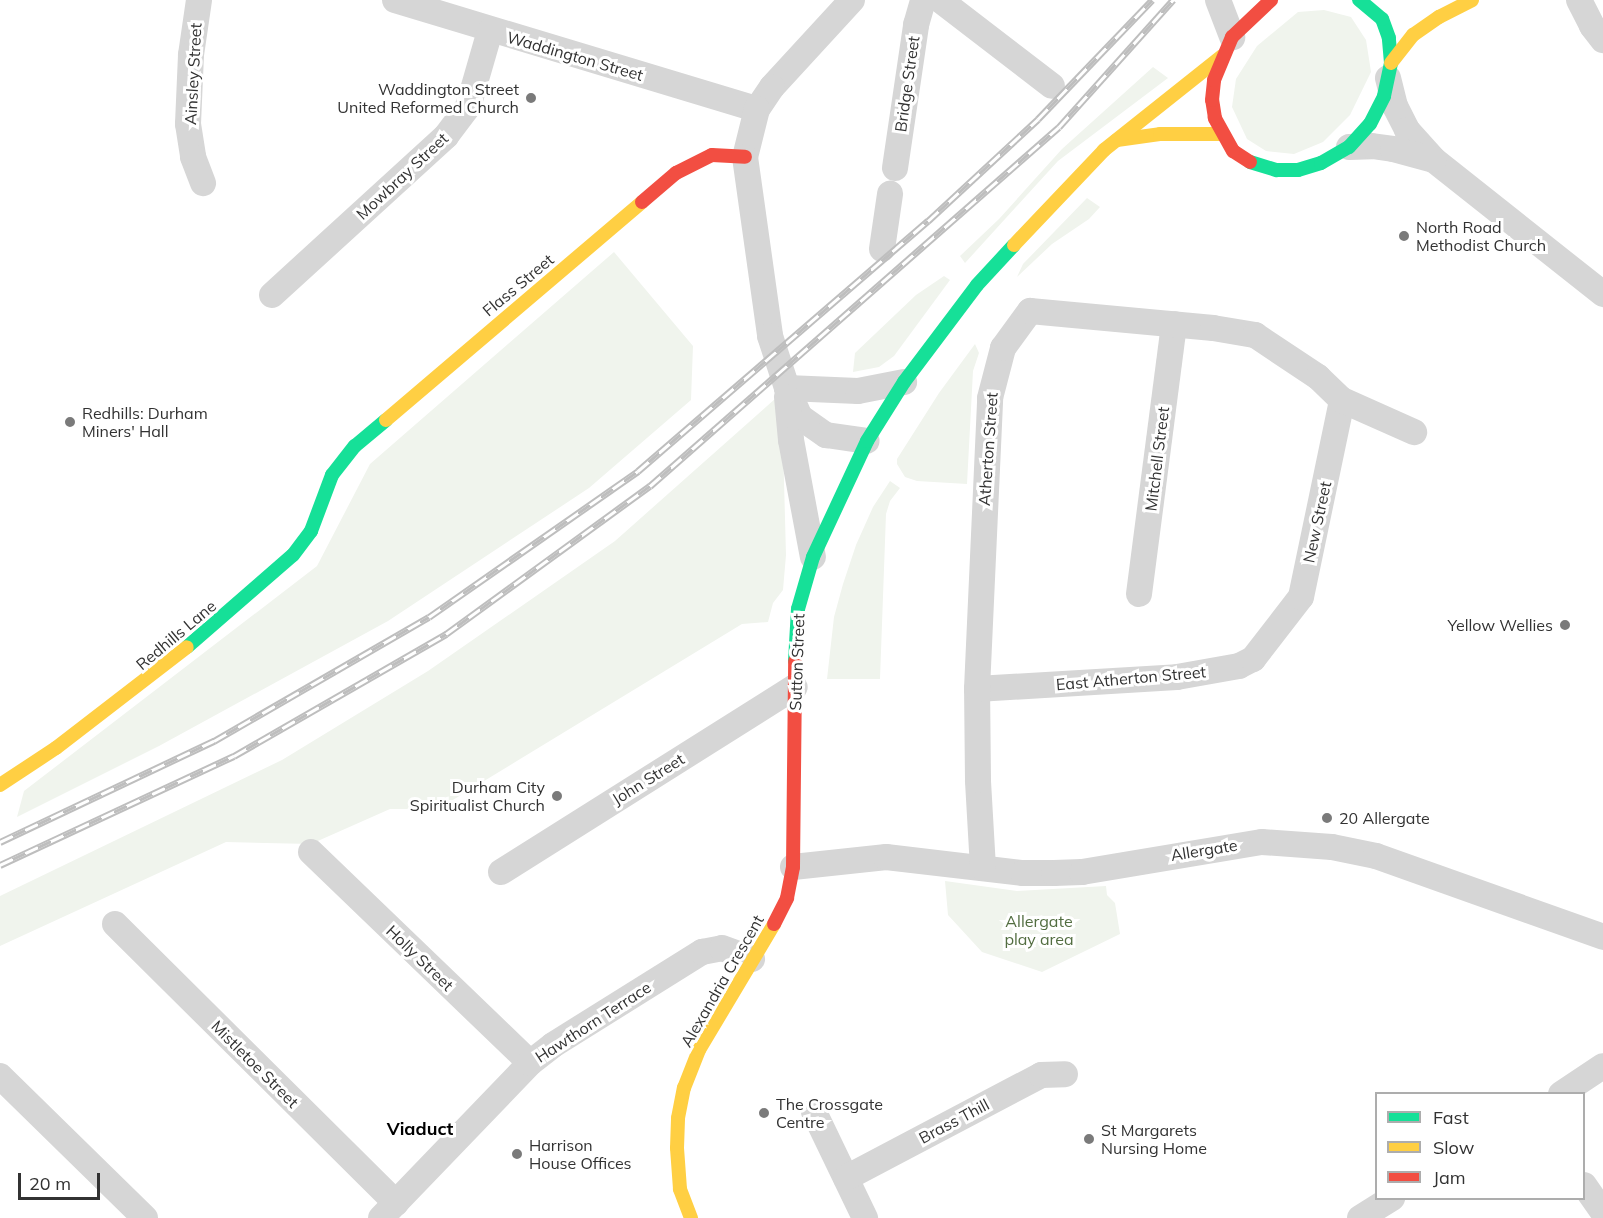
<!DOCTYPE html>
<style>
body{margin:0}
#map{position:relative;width:1603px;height:1218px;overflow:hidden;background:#fff;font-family:Mulish,sans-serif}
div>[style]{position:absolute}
.green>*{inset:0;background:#f0f4ed}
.street>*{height:26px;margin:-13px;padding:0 13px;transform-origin:13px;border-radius:13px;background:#d6d6d6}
.fast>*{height:14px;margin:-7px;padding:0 7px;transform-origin:7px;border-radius:7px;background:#16e098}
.slow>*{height:14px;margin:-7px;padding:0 7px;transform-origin:7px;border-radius:7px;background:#ffcf43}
.jam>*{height:14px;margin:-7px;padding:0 7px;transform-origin:7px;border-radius:7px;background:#f24e42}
.rail>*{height:7px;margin-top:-3.5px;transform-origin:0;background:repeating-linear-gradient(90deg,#fff 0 14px,#bebebe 0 28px);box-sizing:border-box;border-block:2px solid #bebebe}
.dots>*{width:16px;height:16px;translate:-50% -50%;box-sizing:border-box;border:3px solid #fff;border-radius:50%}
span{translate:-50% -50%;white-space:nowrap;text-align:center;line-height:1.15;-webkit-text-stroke:6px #fff;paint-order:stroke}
.street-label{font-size:16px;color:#323232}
.poi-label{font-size:16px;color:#323232}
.right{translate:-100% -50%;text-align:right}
.left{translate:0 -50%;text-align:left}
.park-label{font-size:16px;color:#526d40}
.neighbourhood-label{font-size:18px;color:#000;font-weight:700}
.legend{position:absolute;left:1375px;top:1092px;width:210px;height:108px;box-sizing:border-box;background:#fff;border:2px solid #adadad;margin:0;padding:8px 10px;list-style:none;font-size:18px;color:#323232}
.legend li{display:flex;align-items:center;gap:12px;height:30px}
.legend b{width:30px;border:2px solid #adadad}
.scale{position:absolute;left:18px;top:1173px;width:82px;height:27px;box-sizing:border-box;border:3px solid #323232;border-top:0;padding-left:8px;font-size:18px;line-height:21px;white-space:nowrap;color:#323232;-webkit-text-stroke:4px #fff;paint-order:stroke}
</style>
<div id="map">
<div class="green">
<div style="clip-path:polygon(1324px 10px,1351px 17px,1366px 40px,1371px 72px,1350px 115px,1323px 142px,1294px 154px,1266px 151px,1247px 139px,1232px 107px,1236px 79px,1257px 46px,1298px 12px)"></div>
<div style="clip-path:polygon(1153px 67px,1168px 78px,1058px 161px,965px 263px,960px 256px,999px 219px,1062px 149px)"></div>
<div style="clip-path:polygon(1087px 198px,1100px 207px,1089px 219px,1052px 244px,1017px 277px,1023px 264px)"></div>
<div style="clip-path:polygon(614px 252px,693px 346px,691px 400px,589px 488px,388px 621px,159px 746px,17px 817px,24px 791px,317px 566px,370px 464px)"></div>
<div style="clip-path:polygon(944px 276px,950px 280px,894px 356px,879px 367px,853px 372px,855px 353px,916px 295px)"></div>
<div style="clip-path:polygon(975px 344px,979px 353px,973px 371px,967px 484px,917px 481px,905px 477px,897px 464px,897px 459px,939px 393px)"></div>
<div style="clip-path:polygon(776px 398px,783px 443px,786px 555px,783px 590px,773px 603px,768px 622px,742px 624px,438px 809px,390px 809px,311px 844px,226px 842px,0 946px,0 896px,282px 760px,428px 671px,615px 541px)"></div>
<div style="clip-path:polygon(890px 481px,900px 488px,890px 501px,886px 514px,880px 679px,827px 679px,834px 617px,843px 584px,856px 545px,873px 507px)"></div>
<div style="clip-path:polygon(945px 881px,1017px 891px,1106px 886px,1107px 895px,1115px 903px,1120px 934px,1042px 972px,982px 952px,948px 915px)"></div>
</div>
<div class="street">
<div style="left:199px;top:0;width:56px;rotate:98.3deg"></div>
<div style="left:191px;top:55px;width:69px;rotate:92.5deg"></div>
<div style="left:188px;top:124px;width:33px;rotate:81deg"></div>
<div style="left:193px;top:157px;width:28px;rotate:69deg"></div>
<div style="left:395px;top:0;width:378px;rotate:16.8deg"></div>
<div style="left:852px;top:0;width:118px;rotate:132.6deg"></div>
<div style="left:772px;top:87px;width:27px;rotate:124deg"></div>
<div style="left:757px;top:109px;width:49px;rotate:104deg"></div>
<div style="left:745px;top:157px;width:181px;rotate:82deg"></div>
<div style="left:770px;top:336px;width:55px;rotate:71.9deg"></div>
<div style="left:787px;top:388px;width:32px;rotate:66deg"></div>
<div style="left:800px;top:417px;width:32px;rotate:35deg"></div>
<div style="left:826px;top:435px;width:41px;rotate:8.3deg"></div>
<div style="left:940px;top:0;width:141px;rotate:37.5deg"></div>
<div style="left:1218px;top:0;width:40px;rotate:69deg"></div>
<div style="left:1579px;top:0;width:29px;rotate:63deg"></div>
<div style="left:1592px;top:26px;width:18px;rotate:52deg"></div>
<div style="left:1388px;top:78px;width:29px;rotate:76deg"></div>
<div style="left:1395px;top:106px;width:27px;rotate:63deg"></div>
<div style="left:1407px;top:130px;width:40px;rotate:48deg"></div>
<div style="left:1434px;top:160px;width:216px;rotate:38.4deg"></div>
<div style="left:1349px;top:147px;width:23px;rotate:-2deg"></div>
<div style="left:1372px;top:146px;width:21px;rotate:8deg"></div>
<div style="left:1393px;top:149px;width:42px;rotate:15deg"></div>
<div style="left:895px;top:168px;width:145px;rotate:-81.6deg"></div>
<div style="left:916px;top:25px;width:26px;rotate:-74deg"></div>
<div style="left:882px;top:249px;width:56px;rotate:-81.7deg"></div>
<div style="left:272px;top:295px;width:236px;rotate:-42.4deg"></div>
<div style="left:446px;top:136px;width:36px;rotate:-53deg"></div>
<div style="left:468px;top:107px;width:79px;rotate:-73.9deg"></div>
<div style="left:787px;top:388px;width:71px;rotate:2.4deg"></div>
<div style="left:858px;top:391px;width:47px;rotate:-11.1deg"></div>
<div style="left:787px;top:397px;width:43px;rotate:84.7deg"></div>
<div style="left:791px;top:440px;width:119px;rotate:79.4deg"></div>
<div style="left:1139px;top:594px;width:272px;rotate:-82.6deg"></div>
<div style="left:977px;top:689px;width:200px;rotate:-3.4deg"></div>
<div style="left:1177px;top:677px;width:63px;rotate:-10.1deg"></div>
<div style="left:1239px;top:666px;width:16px;rotate:-27deg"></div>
<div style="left:1253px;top:659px;width:78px;rotate:-52.3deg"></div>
<div style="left:1301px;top:597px;width:201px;rotate:-78.2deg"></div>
<div style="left:311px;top:852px;width:304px;rotate:43.9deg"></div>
<div style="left:793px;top:867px;width:94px;rotate:-6.1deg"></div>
<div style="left:886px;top:857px;width:138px;rotate:6.7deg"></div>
<div style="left:1023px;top:873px;width:31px"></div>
<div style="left:1054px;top:873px;width:28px;rotate:-2deg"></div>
<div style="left:1082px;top:872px;width:182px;rotate:-9.5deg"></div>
<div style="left:1262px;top:842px;width:70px;rotate:4.1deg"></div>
<div style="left:1332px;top:847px;width:45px;rotate:11.6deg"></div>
<div style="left:1376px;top:856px;width:241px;rotate:19.6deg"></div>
<div style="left:983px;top:868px;width:88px;rotate:-93.3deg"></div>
<div style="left:978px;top:780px;width:91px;rotate:-90.6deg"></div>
<div style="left:977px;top:689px;width:291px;rotate:-87.4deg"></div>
<div style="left:990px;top:398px;width:52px;rotate:-75.4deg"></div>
<div style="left:1003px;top:348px;width:46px;rotate:-53.9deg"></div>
<div style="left:1030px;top:311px;width:184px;rotate:5.3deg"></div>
<div style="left:1213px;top:328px;width:43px;rotate:9.5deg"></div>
<div style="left:1255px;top:335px;width:76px;rotate:33.7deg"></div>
<div style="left:1318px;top:377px;width:33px;rotate:44deg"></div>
<div style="left:1342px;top:400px;width:79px;rotate:24deg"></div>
<div style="left:501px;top:872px;width:347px;rotate:-32.2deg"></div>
<div style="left:115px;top:924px;width:396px;rotate:44.8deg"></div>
<div style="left:0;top:1076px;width:203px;rotate:44.4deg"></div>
<div style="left:1561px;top:1094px;width:50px;rotate:-33.7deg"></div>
<div style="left:814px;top:1112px;width:118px;rotate:64.3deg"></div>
<div style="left:846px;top:1178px;width:221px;rotate:-27.8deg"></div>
<div style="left:1041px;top:1075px;width:24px;rotate:-2deg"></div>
<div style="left:1584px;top:1185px;width:33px;rotate:55deg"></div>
<div style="left:381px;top:1218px;width:215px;rotate:-46.1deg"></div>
<div style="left:530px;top:1063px;width:29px;rotate:-38deg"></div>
<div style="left:553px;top:1045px;width:176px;rotate:-32deg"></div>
<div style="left:702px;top:952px;width:20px;rotate:-11deg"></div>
<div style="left:722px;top:948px;width:32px;rotate:20deg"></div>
<div style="left:1360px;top:1218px;width:38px;rotate:-32deg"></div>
</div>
<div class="fast">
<div style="left:1250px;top:162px;width:28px;rotate:17deg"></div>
<div style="left:1277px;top:170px;width:21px"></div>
<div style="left:1298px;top:170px;width:24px;rotate:-17deg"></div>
<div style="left:1321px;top:163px;width:32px;rotate:-30deg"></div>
<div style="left:1349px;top:147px;width:31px;rotate:-48deg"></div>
<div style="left:1370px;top:124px;width:31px;rotate:-63deg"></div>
<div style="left:1384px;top:96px;width:34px;rotate:-78deg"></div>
<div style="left:1391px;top:63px;width:25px;rotate:-95deg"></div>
<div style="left:1389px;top:38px;width:20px;rotate:-110deg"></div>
<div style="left:1382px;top:19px;width:30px;rotate:-140deg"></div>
<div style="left:187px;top:647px;width:140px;rotate:-41deg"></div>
<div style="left:293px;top:555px;width:30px;rotate:-53deg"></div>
<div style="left:311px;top:531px;width:60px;rotate:-69.4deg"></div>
<div style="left:332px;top:475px;width:37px;rotate:-52deg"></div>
<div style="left:355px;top:446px;width:40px;rotate:-40deg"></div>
<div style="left:795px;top:661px;width:52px;rotate:-86.7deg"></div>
<div style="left:798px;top:609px;width:54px;rotate:-73.9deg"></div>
<div style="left:813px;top:557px;width:128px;rotate:-65deg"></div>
<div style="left:867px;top:441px;width:70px;rotate:-57.9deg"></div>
<div style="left:904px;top:382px;width:121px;rotate:-53deg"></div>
<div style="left:977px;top:285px;width:54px;rotate:-47.2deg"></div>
</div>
<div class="slow">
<div style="left:1391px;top:63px;width:36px;rotate:-52deg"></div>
<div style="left:1413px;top:35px;width:32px;rotate:-35deg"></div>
<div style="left:1439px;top:17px;width:37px;rotate:-27deg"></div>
<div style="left:1117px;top:140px;width:43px;rotate:-7.9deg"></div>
<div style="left:1160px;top:134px;width:63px"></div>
<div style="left:1014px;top:245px;width:131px;rotate:-46.5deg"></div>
<div style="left:1104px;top:150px;width:151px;rotate:-38.5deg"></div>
<div style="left:386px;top:420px;width:336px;rotate:-40.4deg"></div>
<div style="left:0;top:785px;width:67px;rotate:-33.5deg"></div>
<div style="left:56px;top:748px;width:165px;rotate:-37.6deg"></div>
<div style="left:691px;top:1218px;width:31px;rotate:-111deg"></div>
<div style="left:680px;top:1189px;width:41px;rotate:-94.2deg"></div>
<div style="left:677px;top:1148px;width:30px;rotate:-88deg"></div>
<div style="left:678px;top:1118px;width:31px;rotate:-79deg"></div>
<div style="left:684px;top:1088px;width:41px;rotate:-68.5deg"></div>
<div style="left:699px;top:1050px;width:147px;rotate:-59.2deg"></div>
</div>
<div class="jam">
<div style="left:1250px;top:162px;width:20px;rotate:-147deg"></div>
<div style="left:1233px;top:151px;width:38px;rotate:-119deg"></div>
<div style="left:1215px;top:118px;width:18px;rotate:-99deg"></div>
<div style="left:1212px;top:100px;width:20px;rotate:-84deg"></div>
<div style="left:1214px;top:80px;width:47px;rotate:-67.3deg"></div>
<div style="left:1232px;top:37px;width:54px;rotate:-43.5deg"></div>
<div style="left:642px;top:202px;width:45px;rotate:-40.5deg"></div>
<div style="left:676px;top:173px;width:40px;rotate:-26.6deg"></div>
<div style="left:712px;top:155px;width:33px;rotate:3deg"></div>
<div style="left:774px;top:924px;width:29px;rotate:-63deg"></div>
<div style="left:787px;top:898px;width:32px;rotate:-79deg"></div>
<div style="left:793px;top:867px;width:206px;rotate:-89.4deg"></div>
</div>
<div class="rail">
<div style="left:0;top:842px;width:237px;rotate:-25.3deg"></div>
<div style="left:214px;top:741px;width:248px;rotate:-30deg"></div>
<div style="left:429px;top:617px;width:255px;rotate:-34.9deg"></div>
<div style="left:638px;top:471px;width:383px;rotate:-40.8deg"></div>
<div style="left:928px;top:221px;width:150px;rotate:-42.8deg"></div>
<div style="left:1038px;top:119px;width:165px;rotate:-46.2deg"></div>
<div style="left:0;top:865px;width:258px;rotate:-25deg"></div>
<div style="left:234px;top:756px;width:245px;rotate:-29.9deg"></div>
<div style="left:446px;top:634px;width:252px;rotate:-36deg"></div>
<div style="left:650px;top:486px;width:544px;rotate:-41.28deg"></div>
<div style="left:1059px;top:127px;width:171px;rotate:-48.1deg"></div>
</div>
<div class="dots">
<div style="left:531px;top:98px;background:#7a7a7a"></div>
<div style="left:1404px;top:236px;background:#7a7a7a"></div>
<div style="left:70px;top:422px;background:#7a7a7a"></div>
<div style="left:1565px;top:625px;background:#7a7a7a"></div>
<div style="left:557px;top:796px;background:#7a7a7a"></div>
<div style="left:1327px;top:818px;background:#7a7a7a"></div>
<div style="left:764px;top:1113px;background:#7a7a7a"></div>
<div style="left:1089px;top:1139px;background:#7a7a7a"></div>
<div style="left:517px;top:1154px;background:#7a7a7a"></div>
</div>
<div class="street-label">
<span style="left:575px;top:56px;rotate:16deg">Waddington Street</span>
<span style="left:193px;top:74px;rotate:-87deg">Ainsley Street</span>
<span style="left:907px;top:84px;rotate:-82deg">Bridge Street</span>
<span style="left:402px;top:176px;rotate:-43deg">Mowbray Street</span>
<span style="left:518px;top:285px;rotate:-40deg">Flass Street</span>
<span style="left:988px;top:449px;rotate:-86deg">Atherton Street</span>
<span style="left:1157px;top:459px;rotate:-83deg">Mitchell Street</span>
<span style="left:1317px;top:522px;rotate:-78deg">New Street</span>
<span style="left:176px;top:635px;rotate:-40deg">Redhills Lane</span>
<span style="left:797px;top:662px;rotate:-88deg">Sutton Street</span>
<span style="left:1131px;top:678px;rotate:-5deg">East Atherton Street</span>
<span style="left:648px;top:779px;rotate:-32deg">John Street</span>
<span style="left:1204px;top:850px;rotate:-9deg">Allergate</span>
<span style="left:420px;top:958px;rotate:44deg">Holly Street</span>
<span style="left:722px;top:981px;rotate:-60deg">Alexandria Crescent</span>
<span style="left:593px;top:1022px;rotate:-33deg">Hawthorn Terrace</span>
<span style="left:255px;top:1064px;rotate:45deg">Mistletoe Street</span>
<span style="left:954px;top:1121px;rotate:-28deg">Brass Thill</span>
</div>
<div class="poi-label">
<span class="right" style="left:519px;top:98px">Waddington Street<br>United Reformed Church</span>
<span class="left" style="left:1416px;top:236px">North Road<br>Methodist Church</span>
<span class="left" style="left:82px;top:422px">Redhills: Durham<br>Miners' Hall</span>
<span class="right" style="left:1553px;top:625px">Yellow Wellies</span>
<span class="right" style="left:545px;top:796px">Durham City<br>Spiritualist Church</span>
<span class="left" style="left:1339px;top:818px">20 Allergate</span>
<span class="left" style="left:776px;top:1113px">The Crossgate<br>Centre</span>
<span class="left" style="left:1101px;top:1139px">St Margarets<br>Nursing Home</span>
<span class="left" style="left:529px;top:1154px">Harrison<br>House Offices</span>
</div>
<div class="park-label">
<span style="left:1039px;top:930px">Allergate<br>play area</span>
</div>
<div class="neighbourhood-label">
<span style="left:420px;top:1129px">Viaduct</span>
</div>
<ul class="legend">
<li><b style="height:8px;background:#16e098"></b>Fast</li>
<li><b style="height:8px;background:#ffcf43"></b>Slow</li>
<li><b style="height:8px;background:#f24e42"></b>Jam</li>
</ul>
<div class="scale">20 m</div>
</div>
